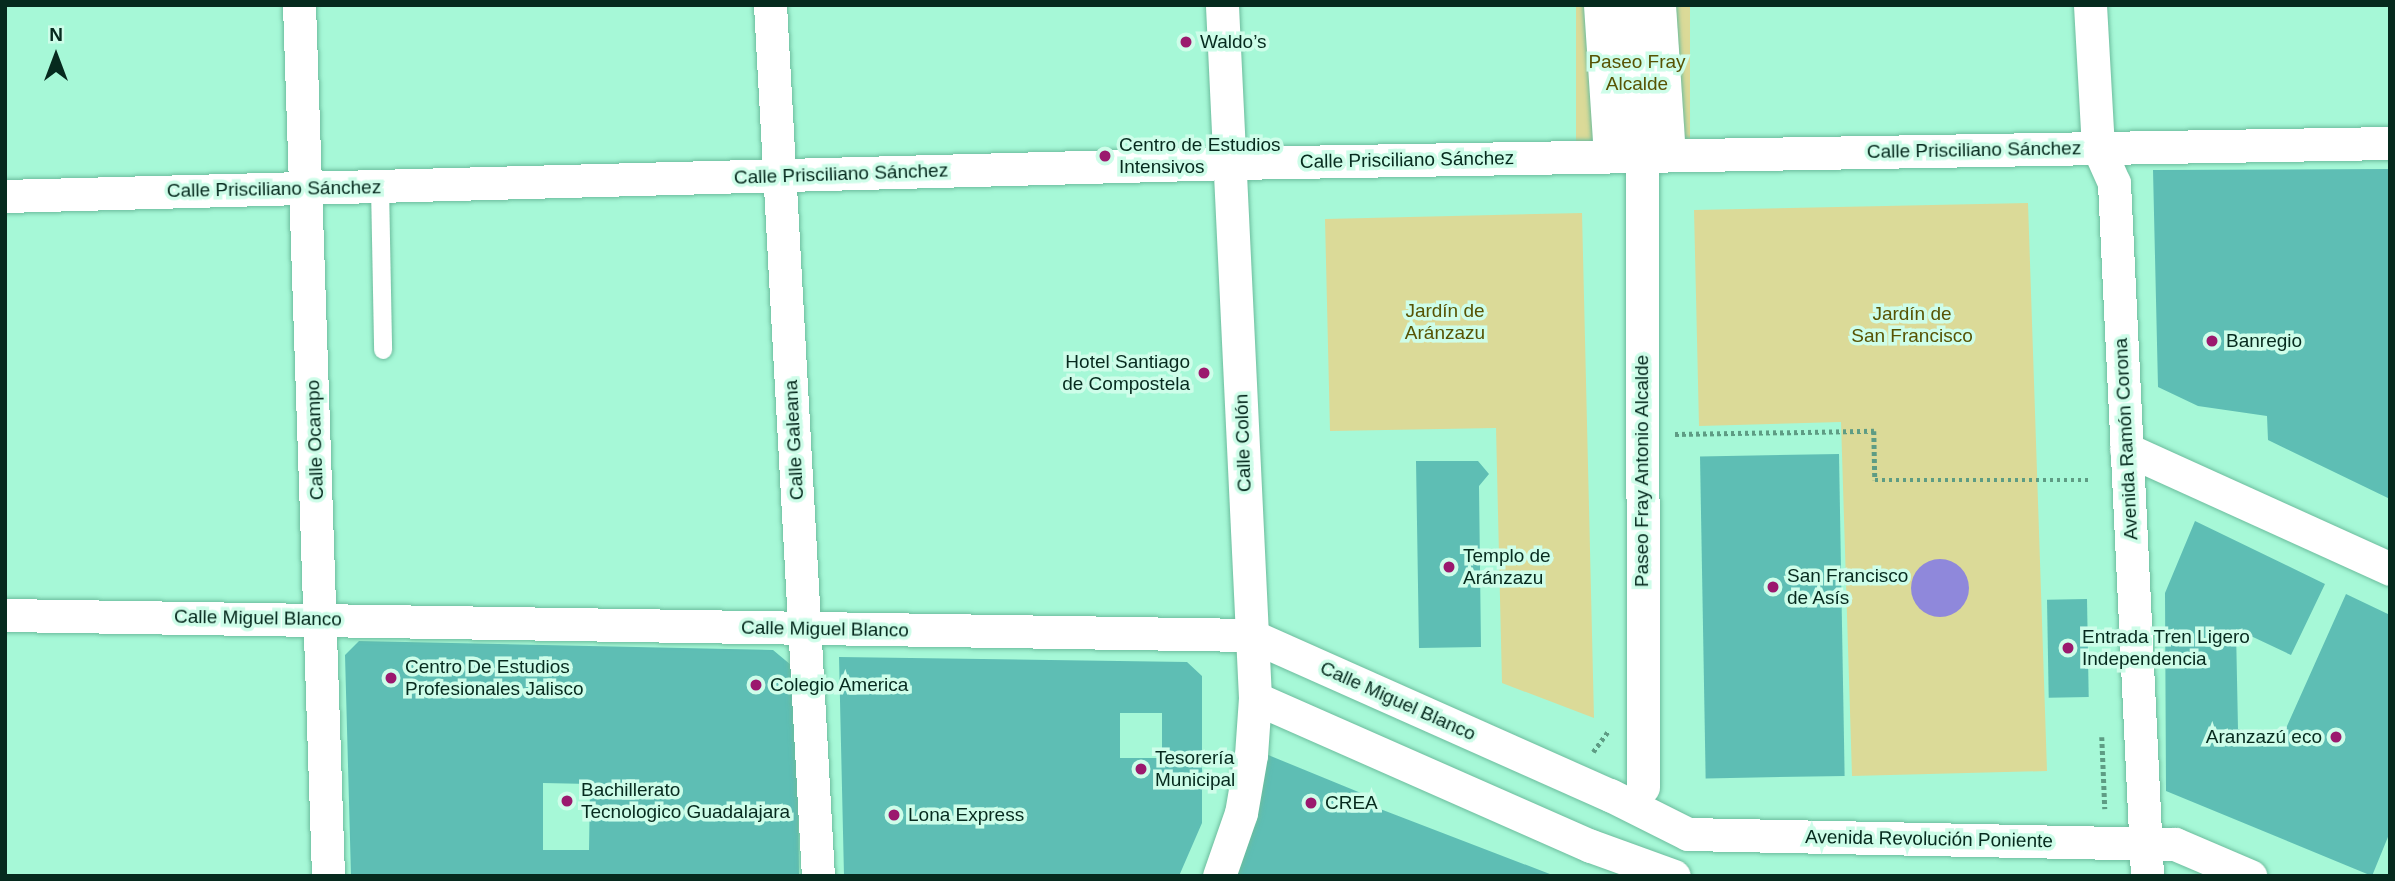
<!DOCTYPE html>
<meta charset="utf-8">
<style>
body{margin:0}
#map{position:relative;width:2395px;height:881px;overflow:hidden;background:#a6f8d7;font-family:Helvetica,sans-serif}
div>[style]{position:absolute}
.green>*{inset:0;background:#dbda98;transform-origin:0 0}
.water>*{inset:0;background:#8f88db}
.round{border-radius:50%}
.building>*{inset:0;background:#5ebeb4;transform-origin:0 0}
.path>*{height:4.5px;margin-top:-2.25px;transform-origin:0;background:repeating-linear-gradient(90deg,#5e9c84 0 3.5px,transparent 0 7px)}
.roads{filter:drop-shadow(0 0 2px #6cbc9d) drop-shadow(0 0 2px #6cbc9d)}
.lane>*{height:18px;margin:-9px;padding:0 9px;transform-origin:9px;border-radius:9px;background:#fff}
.street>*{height:33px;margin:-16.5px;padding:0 16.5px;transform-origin:16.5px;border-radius:16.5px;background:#fff}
.dots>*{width:19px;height:19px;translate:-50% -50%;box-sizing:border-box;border:4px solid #cefde9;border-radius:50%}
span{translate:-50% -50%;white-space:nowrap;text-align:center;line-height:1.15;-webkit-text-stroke:7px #cefde9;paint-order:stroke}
.poi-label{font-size:19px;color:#062a1e}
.left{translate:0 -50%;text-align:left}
.right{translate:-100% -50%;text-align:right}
.park-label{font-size:19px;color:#575303}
.street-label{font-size:19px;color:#062a1e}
.frame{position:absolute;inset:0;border:7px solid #062a1e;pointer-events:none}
.north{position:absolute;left:21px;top:21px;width:70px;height:70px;-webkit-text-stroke:5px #cefde9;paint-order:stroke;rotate:0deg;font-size:19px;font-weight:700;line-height:28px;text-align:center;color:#062a1e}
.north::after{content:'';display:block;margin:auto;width:24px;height:32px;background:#062a1e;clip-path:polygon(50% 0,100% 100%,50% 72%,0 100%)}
</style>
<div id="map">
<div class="green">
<div style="left:1576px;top:5px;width:114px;height:140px"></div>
<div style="clip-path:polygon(2028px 203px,2047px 771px,1852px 776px,1841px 422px,1699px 426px,1694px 210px)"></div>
<div style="clip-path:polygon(1582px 213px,1594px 718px,1502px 683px,1496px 428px,1330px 431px,1325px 219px)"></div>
</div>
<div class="water">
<div class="round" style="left:1911px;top:559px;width:58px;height:58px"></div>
</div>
<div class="building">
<div style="clip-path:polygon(2390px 169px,2390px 499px,2268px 440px,2267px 416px,2198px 406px,2158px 387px,2153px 170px)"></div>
<div style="left:1839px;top:454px;width:322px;height:139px;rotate:89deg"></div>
<div style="clip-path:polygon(1416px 461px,1478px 461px,1489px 474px,1479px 486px,1481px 647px,1419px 648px)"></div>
<div style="clip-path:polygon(2195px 521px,2325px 584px,2291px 655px,2236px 629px,2238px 729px,2279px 744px,2346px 594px,2390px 615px,2390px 832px,2372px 876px,2166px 791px,2165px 593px)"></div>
<div style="left:2087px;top:599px;width:98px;height:40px;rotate:89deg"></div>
<div style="clip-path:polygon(evenodd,359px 641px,773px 650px,797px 670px,799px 876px,351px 876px,345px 655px,359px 641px,543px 783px,590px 784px,589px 850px,543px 850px,543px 783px)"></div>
<div style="clip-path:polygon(evenodd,839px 657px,1187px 662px,1202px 676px,1202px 823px,1179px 876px,844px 876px,839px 657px,1120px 713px,1162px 713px,1162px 758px,1120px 758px,1120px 713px)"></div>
<div style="clip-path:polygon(1256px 750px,1378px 800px,1375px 807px,1555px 876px,1231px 876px,1257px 821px,1244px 817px)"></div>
</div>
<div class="path">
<div style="left:1675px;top:434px;width:199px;rotate:-0.9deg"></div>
<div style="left:1874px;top:431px;width:49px;rotate:88.8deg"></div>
<div style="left:1875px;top:480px;width:217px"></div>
<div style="left:2102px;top:737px;width:72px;rotate:87.6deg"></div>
<div style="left:1593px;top:752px;width:26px;rotate:-54deg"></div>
</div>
<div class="roads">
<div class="lane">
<div style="left:380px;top:187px;width:163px;rotate:88.9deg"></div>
</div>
<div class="street">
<div style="left:299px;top:5px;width:871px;rotate:88.09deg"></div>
<div style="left:770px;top:5px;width:872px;rotate:86.85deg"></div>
<div style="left:1600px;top:5px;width:151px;rotate:86.2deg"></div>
<div style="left:1630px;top:5px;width:168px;rotate:85.9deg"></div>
<div style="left:1642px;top:173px;width:614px;rotate:89.91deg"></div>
<div style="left:1659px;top:5px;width:150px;rotate:86.2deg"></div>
<div style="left:2090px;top:5px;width:142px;rotate:86.8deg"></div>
<div style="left:2098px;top:147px;width:39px;rotate:66deg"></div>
<div style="left:2114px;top:183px;width:694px;rotate:87.27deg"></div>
<div style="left:5px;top:196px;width:1228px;rotate:-1.54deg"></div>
<div style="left:1233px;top:163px;width:1157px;rotate:-0.99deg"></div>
<div style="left:2126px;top:449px;width:290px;rotate:24.4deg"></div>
<div style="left:5px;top:615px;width:1245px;rotate:0.92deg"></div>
<div style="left:1250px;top:635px;width:394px;rotate:24deg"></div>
<div style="left:1610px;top:795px;width:87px;rotate:26.6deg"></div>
<div style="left:1688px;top:834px;width:487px;rotate:1.2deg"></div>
<div style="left:2175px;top:844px;width:82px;rotate:23.1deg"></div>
<div style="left:1255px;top:698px;width:367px;rotate:23.8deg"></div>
<div style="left:1591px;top:846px;width:88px;rotate:19.9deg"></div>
<div style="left:1219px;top:876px;width:67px;rotate:-70.8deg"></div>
<div style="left:1241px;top:813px;width:59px;rotate:-80.2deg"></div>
<div style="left:1251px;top:755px;width:57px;rotate:-86deg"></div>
<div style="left:1255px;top:698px;width:694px;rotate:-92.73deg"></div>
</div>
</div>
<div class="dots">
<div style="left:1186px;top:42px;background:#9b196e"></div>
<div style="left:1105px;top:156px;background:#9b196e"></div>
<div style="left:2212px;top:341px;background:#9b196e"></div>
<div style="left:1204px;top:373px;background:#9b196e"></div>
<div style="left:1449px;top:567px;background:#9b196e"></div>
<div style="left:1773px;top:587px;background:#9b196e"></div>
<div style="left:2068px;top:648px;background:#9b196e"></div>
<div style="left:391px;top:678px;background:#9b196e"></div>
<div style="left:756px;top:685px;background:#9b196e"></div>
<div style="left:2336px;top:737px;background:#9b196e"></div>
<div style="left:1141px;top:769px;background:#9b196e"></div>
<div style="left:567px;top:801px;background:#9b196e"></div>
<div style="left:1311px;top:803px;background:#9b196e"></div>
<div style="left:894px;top:815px;background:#9b196e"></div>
</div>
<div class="poi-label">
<span class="left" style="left:1200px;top:42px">Waldo’s</span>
<span class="left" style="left:1119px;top:156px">Centro de Estudios<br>Intensivos</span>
<span class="left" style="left:2226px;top:341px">Banregio</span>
<span class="right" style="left:1190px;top:373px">Hotel Santiago<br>de Compostela</span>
<span class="left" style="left:1463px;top:567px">Templo de<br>Aránzazu</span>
<span class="left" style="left:1787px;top:587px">San Francisco<br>de Asís</span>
<span class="left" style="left:2082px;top:648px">Entrada Tren Ligero<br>Independencia</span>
<span class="left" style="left:405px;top:678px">Centro De Estudios<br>Profesionales Jalisco</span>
<span class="left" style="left:770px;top:685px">Colegio America</span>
<span class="right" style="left:2322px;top:737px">Aranzazú eco</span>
<span class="left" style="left:1155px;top:769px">Tesorería<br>Municipal</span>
<span class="left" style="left:581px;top:801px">Bachillerato<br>Tecnologico Guadalajara</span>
<span class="left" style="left:1325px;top:803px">CREA</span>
<span class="left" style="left:908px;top:815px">Lona Express</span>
</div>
<div class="park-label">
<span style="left:1637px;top:73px">Paseo Fray<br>Alcalde</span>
<span style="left:1445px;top:322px">Jardín de<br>Aránzazu</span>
<span style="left:1912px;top:325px">Jardín de<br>San Francisco</span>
</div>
<div class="street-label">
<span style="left:1974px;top:150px;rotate:-1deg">Calle Prisciliano Sánchez</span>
<span style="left:1407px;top:160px;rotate:-1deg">Calle Prisciliano Sánchez</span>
<span style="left:841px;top:174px;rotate:-2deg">Calle Prisciliano Sánchez</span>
<span style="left:274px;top:189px;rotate:-1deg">Calle Prisciliano Sánchez</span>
<span style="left:2126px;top:439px;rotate:-93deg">Avenida Ramón Corona</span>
<span style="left:315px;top:440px;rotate:-92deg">Calle Ocampo</span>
<span style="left:794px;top:440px;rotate:-93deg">Calle Galeana</span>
<span style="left:1243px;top:443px;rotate:-92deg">Calle Colón</span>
<span style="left:1642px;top:471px;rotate:-90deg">Paseo Fray Antonio Alcalde</span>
<span style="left:258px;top:618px;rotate:1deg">Calle Miguel Blanco</span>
<span style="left:825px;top:629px;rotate:1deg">Calle Miguel Blanco</span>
<span style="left:1398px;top:701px;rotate:24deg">Calle Miguel Blanco</span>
<span style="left:1929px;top:839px;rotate:1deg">Avenida Revolución Poniente</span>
</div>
<div class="frame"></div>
<div class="north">N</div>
</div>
